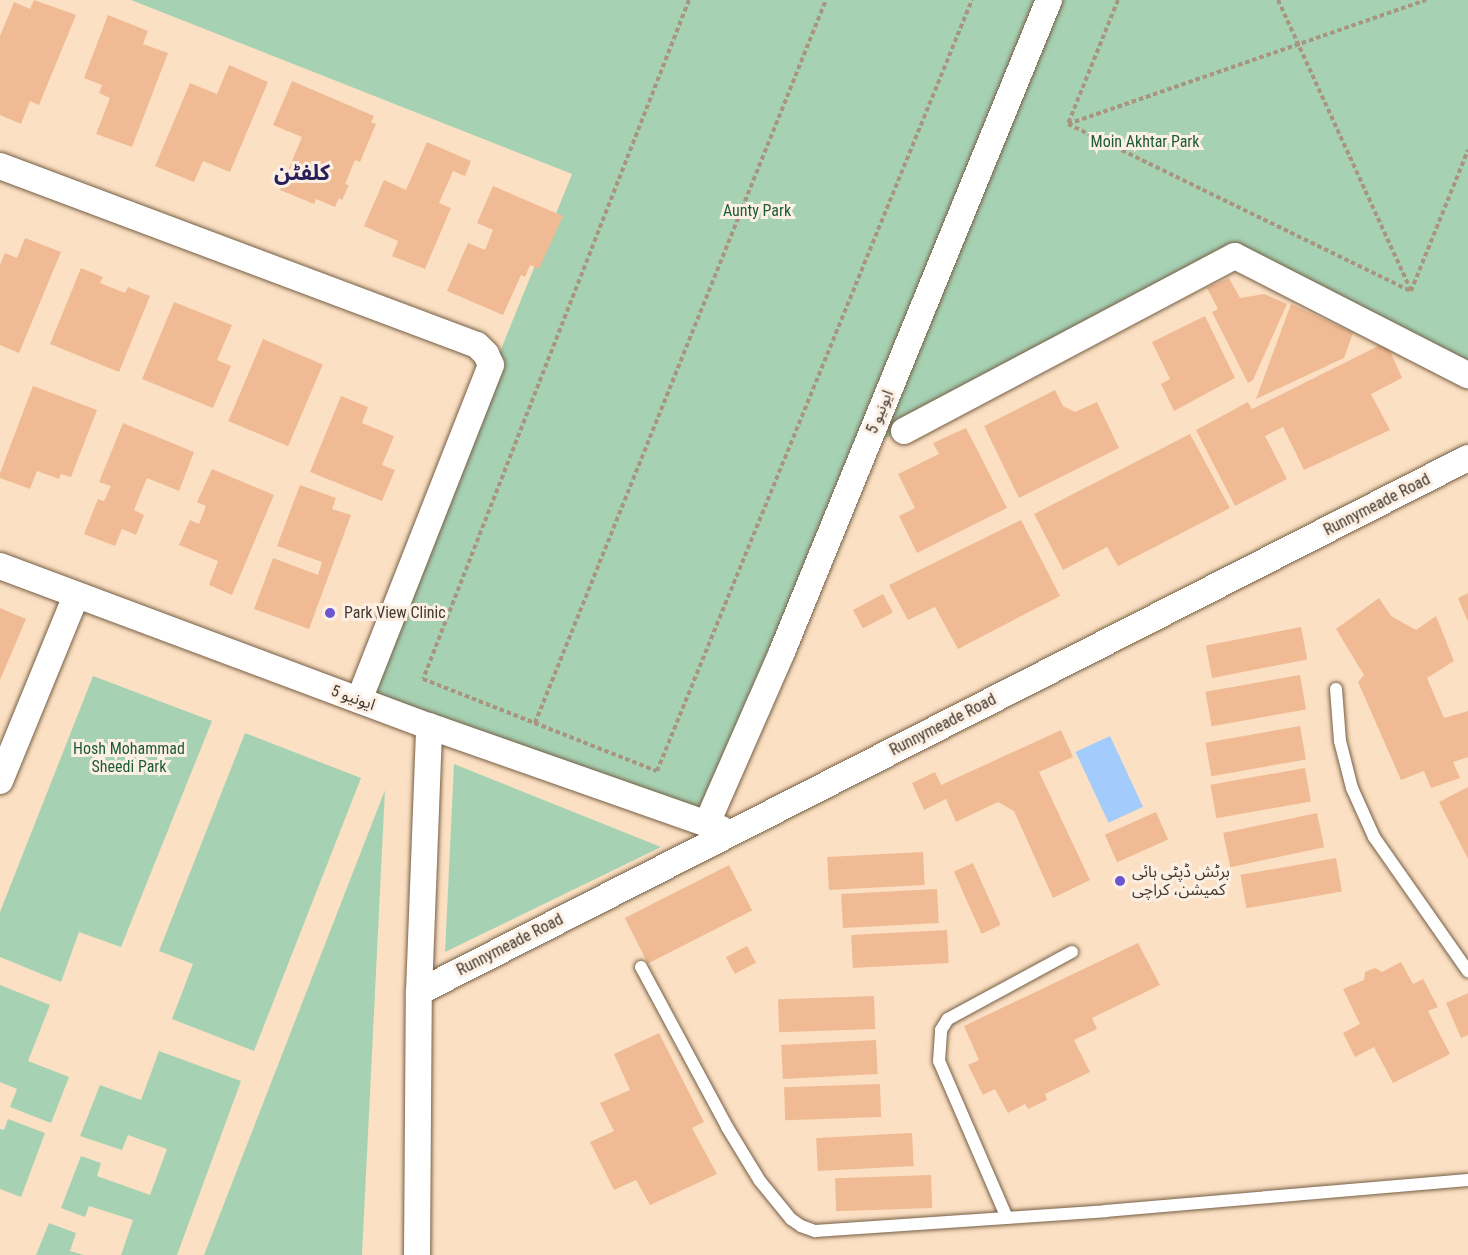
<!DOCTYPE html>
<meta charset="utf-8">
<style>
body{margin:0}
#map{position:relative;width:1468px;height:1255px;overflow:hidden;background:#fce0c3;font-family:"Roboto Condensed","Noto Sans Arabic",sans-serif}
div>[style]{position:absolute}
.green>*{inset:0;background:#a6d2b3}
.water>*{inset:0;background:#a3cbfb;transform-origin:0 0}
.building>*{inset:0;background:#f0bb94;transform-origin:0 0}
.path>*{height:4px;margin-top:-2px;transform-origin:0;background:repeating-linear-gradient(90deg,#a9947f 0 4.5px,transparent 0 7.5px)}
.roads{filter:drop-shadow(0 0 2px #765e45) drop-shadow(0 0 2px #765e45)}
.service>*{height:12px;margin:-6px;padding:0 6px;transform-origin:6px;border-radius:6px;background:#fff}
.minor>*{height:26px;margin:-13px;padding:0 13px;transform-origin:13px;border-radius:13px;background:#fff}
.dots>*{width:16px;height:16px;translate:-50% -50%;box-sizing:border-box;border:3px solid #fcf0e5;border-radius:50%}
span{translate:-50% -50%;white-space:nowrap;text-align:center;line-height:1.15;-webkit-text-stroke:6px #fcf0e5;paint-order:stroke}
.park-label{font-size:16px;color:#1d5b36}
.street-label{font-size:16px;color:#44392d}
.poi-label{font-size:16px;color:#44392d}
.left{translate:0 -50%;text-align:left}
.district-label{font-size:22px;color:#2a205a;font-weight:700}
</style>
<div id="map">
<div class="green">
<div style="clip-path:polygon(131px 0,1041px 0,707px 823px,359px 700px,572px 174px)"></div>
<div style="clip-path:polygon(1049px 0,1468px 0,1468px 375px,1235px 256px,865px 449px)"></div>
<div style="clip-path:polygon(93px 676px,212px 721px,121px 947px,79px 932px,61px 982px,0 957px,0 912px)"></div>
<div style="clip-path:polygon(245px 733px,361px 778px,254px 1051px,172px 1019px,193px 964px,159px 951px)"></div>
<div style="clip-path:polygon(454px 764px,661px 847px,445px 952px)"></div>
<div style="clip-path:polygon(385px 790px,362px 1255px,204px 1255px)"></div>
<div style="clip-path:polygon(0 985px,50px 1005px,28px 1061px,69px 1077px,51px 1123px,10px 1107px,17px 1089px,0 1082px)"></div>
<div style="clip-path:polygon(159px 1051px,241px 1081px,177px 1255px,121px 1255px,133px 1220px,89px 1206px,85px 1217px,61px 1208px,81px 1156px,101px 1163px,97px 1176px,150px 1195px,167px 1149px,128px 1135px,122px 1150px,80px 1136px,100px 1085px,141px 1100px)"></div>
<div style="clip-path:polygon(8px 1119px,45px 1133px,21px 1197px,0 1189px,0 1129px,4px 1130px)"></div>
<div style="clip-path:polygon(49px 1223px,76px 1233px,70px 1251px,84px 1255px,36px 1255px)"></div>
</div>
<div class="water">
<div style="left:1110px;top:736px;width:78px;height:38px;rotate:65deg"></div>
</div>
<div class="building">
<div style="clip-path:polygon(34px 0,76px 15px,39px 105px,30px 101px,21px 124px,0 115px,0 36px,14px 2px,30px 9px)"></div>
<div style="clip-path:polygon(108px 15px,148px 31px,143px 44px,168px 53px,132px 147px,96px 134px,110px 98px,99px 93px,102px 85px,84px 78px)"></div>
<div style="clip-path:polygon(229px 65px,268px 82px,230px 172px,203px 161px,194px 182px,155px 166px,190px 83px,217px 94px)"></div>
<div style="clip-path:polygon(292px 81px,374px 116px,371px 122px,376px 124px,360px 162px,355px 160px,345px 184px,349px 185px,342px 200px,339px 198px,335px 207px,316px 199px,314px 204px,280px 190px,302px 137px,273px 125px)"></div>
<div style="clip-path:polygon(427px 142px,471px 161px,465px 176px,453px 171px,439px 203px,451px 208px,425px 269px,392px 256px,398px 241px,364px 226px,384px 180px,406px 190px)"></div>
<div style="clip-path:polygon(493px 186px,563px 216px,539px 269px,530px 265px,525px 277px,521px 275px,503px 315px,447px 291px,468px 243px,485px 250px,493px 230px,477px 223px)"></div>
<div style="clip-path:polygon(25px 238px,61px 252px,19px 353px,0 345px,0 265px,5px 253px,17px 258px)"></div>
<div style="clip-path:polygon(81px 268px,103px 277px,100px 283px,125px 293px,128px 287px,150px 296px,119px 372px,50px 344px)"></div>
<div style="clip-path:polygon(1229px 278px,1240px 298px,1264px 294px,1287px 304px,1253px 380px,1248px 383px,1212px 312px,1218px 309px,1207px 288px)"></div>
<div style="clip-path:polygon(174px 302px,232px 325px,217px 360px,231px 366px,213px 408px,142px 379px)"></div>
<div style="clip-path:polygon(1291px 304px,1353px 333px,1344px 358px,1256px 399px)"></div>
<div style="clip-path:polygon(1205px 316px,1235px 378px,1174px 411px,1161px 384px,1170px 379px,1152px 342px)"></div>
<div style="left:263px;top:339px;width:65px;height:89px;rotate:23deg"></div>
<div style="clip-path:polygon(1386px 342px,1402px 378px,1371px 394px,1390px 430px,1304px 470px,1283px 427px,1265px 436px,1287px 479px,1235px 506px,1196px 430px,1248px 402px,1252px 409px)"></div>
<div style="clip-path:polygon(33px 386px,97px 410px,71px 477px,61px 474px,59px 479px,37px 471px,30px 489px,0 478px,0 473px)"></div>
<div style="clip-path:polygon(1055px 390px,1063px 406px,1075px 412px,1097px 402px,1119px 448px,1019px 498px,984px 426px)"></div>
<div style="clip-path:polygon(341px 396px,368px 407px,362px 423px,394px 436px,382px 465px,395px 470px,382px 501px,310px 472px)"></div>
<div style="clip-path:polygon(123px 423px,194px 452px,179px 491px,147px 478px,134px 510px,144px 515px,136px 535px,122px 529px,115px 546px,84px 534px,98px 499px,104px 501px,111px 486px,99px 482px)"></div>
<div style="clip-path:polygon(966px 428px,1007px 508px,917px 553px,899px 516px,915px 508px,898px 474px,939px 454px,933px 443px)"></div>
<div style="clip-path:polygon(1190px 434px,1230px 508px,1118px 566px,1107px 547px,1063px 570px,1034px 514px)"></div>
<div style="clip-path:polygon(212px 469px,274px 495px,232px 595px,209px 585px,218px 561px,179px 545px,190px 520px,199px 524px,206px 506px,197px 502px)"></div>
<div style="clip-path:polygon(300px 485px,336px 498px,332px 509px,351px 515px,309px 629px,254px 609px,273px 558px,318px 575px,322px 562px,277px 546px)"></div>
<div style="clip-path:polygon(1021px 520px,1060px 596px,958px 649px,935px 607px,908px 620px,889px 585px)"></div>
<div style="clip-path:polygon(1468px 593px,1468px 622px,1458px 598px)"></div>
<div style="left:883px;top:594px;width:21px;height:34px;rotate:62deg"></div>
<div style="clip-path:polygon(1379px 598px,1391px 616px,1416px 630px,1436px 616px,1454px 661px,1427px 678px,1444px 718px,1468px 711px,1468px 757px,1453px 762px,1460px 778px,1431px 788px,1424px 771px,1401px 780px,1358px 682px,1364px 675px,1336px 629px)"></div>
<div style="clip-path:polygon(0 608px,26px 619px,0 680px)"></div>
<div style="left:1301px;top:627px;width:33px;height:97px;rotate:79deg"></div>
<div style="left:1300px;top:675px;width:35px;height:96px;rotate:80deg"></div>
<div style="left:1300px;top:726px;width:34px;height:96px;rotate:80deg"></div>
<div style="clip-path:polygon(1061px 730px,1073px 757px,1039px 772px,1090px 880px,1053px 898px,1014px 811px,998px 802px,956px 822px,946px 799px,924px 810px,912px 783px,935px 772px,941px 785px)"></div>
<div style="left:1305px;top:768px;width:34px;height:96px;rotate:80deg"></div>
<div style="clip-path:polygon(1468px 787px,1468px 859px,1439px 802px)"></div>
<div style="left:1156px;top:812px;width:30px;height:56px;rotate:66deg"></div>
<div style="left:1317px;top:813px;width:35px;height:96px;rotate:78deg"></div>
<div style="left:923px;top:852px;width:33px;height:96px;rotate:87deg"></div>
<div style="left:1336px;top:858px;width:34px;height:97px;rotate:80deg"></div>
<div style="left:973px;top:863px;width:68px;height:21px;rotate:66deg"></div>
<div style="left:729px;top:865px;width:51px;height:117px;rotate:63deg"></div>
<div style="left:937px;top:889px;width:34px;height:96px;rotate:87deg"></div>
<div style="left:947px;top:930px;width:33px;height:96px;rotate:87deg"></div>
<div style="clip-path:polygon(1138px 943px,1160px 985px,1092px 1018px,1097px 1029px,1074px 1040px,1090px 1072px,1045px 1094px,1047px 1100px,1028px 1109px,1025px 1104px,1008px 1113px,995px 1089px,983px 1095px,968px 1065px,979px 1060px,964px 1026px)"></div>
<div style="left:747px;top:946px;width:19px;height:24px;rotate:62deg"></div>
<div style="clip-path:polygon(1401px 962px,1413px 984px,1423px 979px,1438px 1007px,1428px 1011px,1450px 1054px,1393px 1083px,1374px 1047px,1355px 1057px,1343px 1033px,1360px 1024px,1343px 989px,1364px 980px,1365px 972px,1375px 968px,1382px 972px)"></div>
<div style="clip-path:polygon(1468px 993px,1468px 1035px,1461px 1038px,1446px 1003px)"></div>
<div style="left:874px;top:996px;width:33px;height:96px;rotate:88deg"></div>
<div style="clip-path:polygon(659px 1033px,704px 1122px,692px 1128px,717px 1174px,650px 1205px,636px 1180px,614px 1190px,590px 1142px,614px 1131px,600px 1103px,630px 1090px,614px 1054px)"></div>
<div style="left:876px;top:1040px;width:34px;height:95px;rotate:87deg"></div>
<div style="left:880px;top:1084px;width:33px;height:96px;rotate:88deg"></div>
<div style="left:912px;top:1133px;width:33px;height:96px;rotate:87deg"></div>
<div style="left:931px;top:1175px;width:33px;height:96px;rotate:88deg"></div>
</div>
<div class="path">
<div style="left:689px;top:0;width:729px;rotate:111.39deg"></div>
<div style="left:423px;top:679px;width:251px;rotate:21.5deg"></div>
<div style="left:657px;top:771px;width:833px;rotate:-67.78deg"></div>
<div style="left:1118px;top:0;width:134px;rotate:112deg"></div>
<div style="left:1068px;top:124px;width:381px;rotate:26deg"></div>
<div style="left:1278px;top:0;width:320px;rotate:65.4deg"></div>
<div style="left:1411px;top:291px;width:152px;rotate:-68deg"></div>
<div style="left:1068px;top:124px;width:379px;rotate:-19.1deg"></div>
<div style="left:535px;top:723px;width:779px;rotate:-68.08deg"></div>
</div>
<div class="roads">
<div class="service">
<div style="left:1336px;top:689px;width:52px;rotate:85.6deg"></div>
<div style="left:1340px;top:741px;width:49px;rotate:75.7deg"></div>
<div style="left:1352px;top:788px;width:54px;rotate:65.8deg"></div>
<div style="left:1374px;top:837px;width:164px;rotate:55deg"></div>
<div style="left:641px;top:967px;width:182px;rotate:61.7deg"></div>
<div style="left:727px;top:1127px;width:63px;rotate:58.6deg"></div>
<div style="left:760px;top:1181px;width:49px;rotate:50.8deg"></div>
<div style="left:791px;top:1219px;width:12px;rotate:35deg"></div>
<div style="left:801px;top:1226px;width:15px;rotate:20deg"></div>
<div style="left:815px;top:1231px;width:291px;rotate:-3.9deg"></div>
<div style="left:1105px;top:1211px;width:364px;rotate:-4.9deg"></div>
<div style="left:1007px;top:1218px;width:171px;rotate:-113.4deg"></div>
<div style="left:939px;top:1061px;width:31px;rotate:-86deg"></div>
<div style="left:941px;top:1030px;width:13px;rotate:-58deg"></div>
<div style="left:948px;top:1019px;width:141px;rotate:-28.4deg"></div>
</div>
<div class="minor">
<div style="left:0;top:166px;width:509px;rotate:20.57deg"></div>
<div style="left:477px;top:345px;width:13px;rotate:45deg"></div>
<div style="left:486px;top:354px;width:12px;rotate:66deg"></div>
<div style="left:491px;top:365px;width:360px;rotate:111.5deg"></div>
<div style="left:904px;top:431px;width:374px;rotate:-27.9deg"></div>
<div style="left:1235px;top:256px;width:262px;rotate:27.1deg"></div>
<div style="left:0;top:566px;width:458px;rotate:20.5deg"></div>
<div style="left:429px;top:726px;width:310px;rotate:19.4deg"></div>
<div style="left:0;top:781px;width:200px;rotate:-67.7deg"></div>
<div style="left:707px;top:823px;width:187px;rotate:-66.3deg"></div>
<div style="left:782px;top:652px;width:705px;rotate:-67.73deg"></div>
<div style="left:419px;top:992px;width:1177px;rotate:-26.98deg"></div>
<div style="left:417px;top:1255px;width:263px;rotate:-89.6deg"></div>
<div style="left:419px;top:992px;width:266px;rotate:-87.8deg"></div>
</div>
</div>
<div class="dots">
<div style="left:330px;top:613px;background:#6b56cf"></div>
<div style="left:1120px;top:881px;background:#6b56cf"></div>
</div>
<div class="park-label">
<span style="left:1145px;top:142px">Moin Akhtar Park</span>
<span style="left:757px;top:211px">Aunty Park</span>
<span style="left:129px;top:758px">Hosh Mohammad<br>Sheedi Park</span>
</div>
<div class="street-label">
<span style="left:880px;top:412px;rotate:-68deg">ایونیو 5</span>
<span style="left:1377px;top:505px;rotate:-27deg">Runnymeade Road</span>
<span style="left:353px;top:698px;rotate:20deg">ایونیو 5</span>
<span style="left:943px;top:725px;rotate:-27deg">Runnymeade Road</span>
<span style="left:510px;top:945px;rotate:-27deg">Runnymeade Road</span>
</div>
<div class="poi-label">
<span class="left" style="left:344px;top:613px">Park View Clinic</span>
<span class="left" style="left:1132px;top:881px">برٹش ڈپٹی ہائی<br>کمیشن، کراچی</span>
</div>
<div class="district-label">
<span style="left:302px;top:173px">کلفٹن</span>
</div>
</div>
